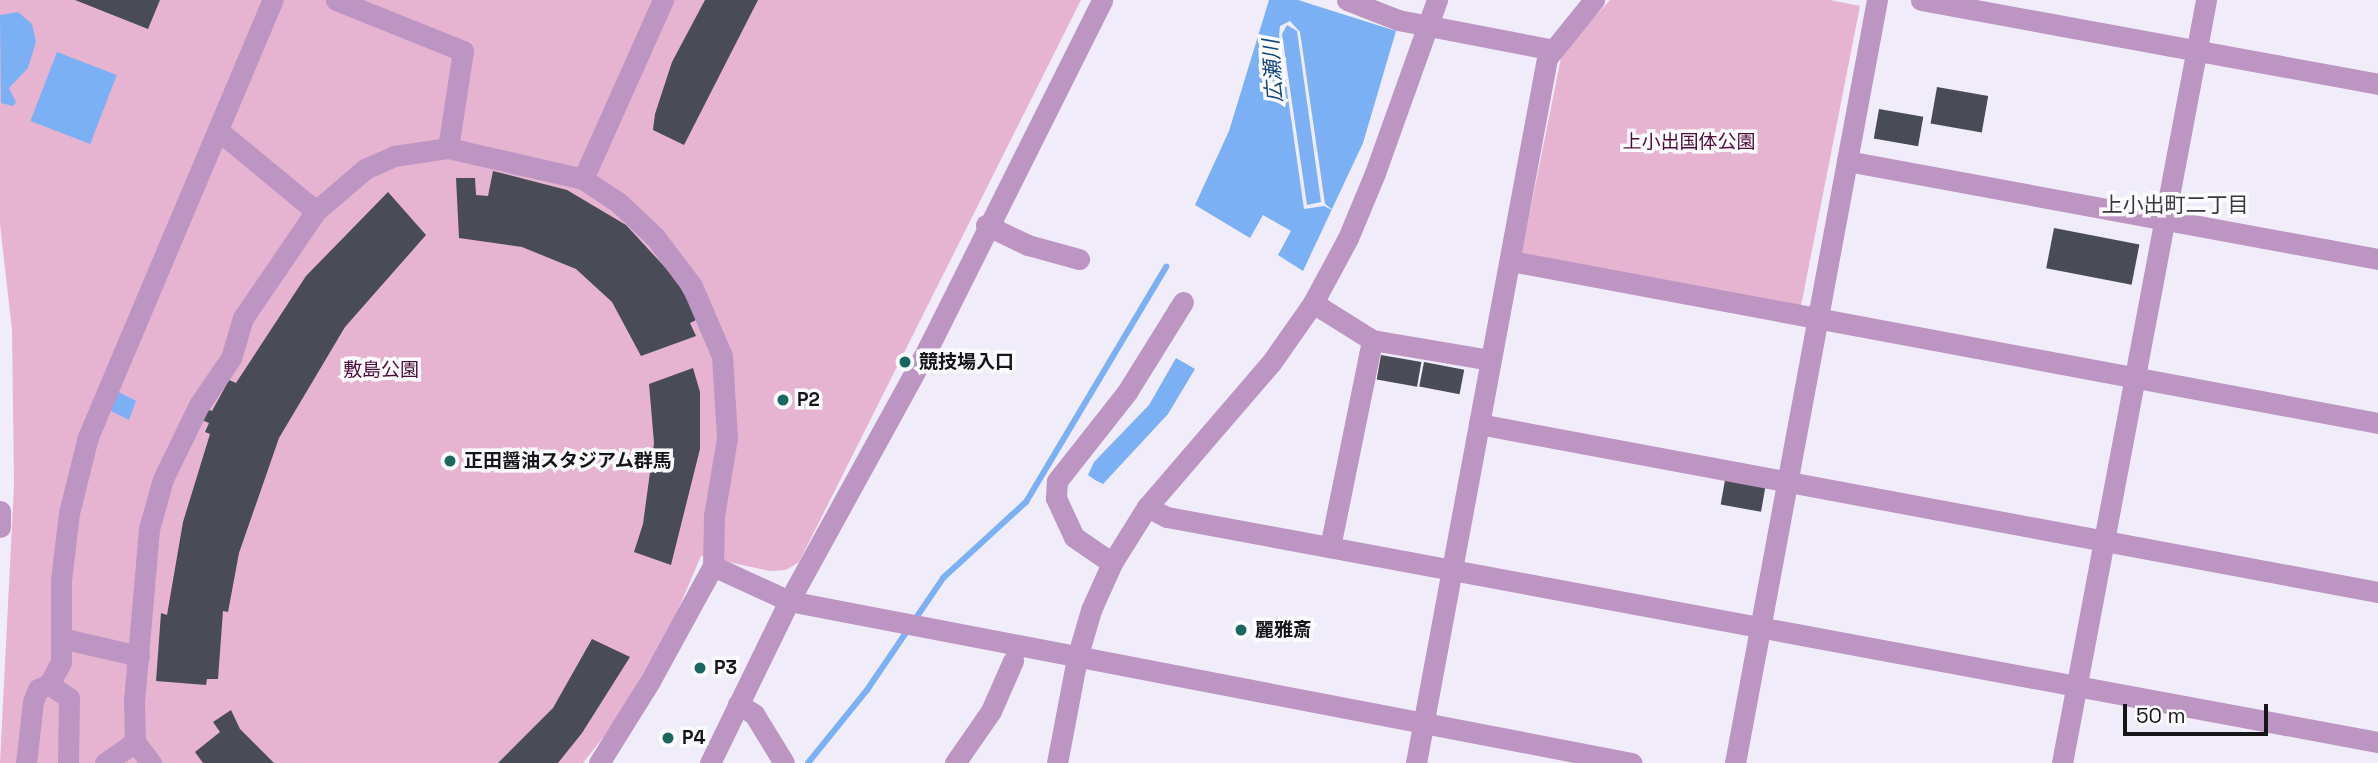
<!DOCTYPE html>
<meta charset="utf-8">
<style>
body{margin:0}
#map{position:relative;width:2378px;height:763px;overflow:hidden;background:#f0ecfa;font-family:"Space Grotesk","Noto Sans JP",sans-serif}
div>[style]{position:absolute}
.green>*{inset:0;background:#e6b4d1}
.water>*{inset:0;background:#7bb0f4;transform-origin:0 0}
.pier>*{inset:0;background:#f0ecfa}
.stream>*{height:6px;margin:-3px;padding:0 3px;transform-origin:3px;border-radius:3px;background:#7bb0f4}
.building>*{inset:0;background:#494b57;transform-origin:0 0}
.minor>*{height:21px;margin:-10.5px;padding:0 10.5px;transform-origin:10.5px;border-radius:10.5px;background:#bc95c3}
.dots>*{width:19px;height:19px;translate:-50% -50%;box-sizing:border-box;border:4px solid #fcfbfe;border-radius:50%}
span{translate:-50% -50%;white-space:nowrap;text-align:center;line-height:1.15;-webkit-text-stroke:7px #fcfbfe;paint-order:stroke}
.park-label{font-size:19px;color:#520a3c}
.poi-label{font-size:19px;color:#16151a;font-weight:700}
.left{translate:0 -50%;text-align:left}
.water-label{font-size:21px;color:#114581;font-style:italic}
.neighbourhood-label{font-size:21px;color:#3a3742}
.scale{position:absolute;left:2123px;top:704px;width:145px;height:32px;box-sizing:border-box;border:4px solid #16151a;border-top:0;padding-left:9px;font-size:21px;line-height:24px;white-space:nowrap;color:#16151a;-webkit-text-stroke:5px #fcfbfe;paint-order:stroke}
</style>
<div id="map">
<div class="green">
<div style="clip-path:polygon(0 0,1081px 0,799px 562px,786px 570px,770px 571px,701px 556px,677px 612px,616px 721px,583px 763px,0 763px,14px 485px,12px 330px,0 224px)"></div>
<div style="clip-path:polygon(1610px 0,1830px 0,1860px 6px,1801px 306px,1521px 256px,1562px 53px)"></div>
</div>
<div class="water">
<div style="clip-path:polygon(1269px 0,1298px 0,1396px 31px,1363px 143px,1303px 271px,1278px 255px,1291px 231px,1263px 215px,1250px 238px,1195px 205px,1229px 131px)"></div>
<div style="clip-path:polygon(18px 12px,32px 24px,36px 42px,28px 68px,9px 88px,16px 102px,13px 106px,1px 103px,0 15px)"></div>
<div style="left:57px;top:52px;width:64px;height:74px;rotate:21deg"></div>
<div style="clip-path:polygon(1176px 358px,1195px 369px,1168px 414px,1103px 484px,1095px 480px,1088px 475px,1094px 462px,1149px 405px)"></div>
<div style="clip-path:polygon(113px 389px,136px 401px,129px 420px,105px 408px)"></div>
</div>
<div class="pier">
<div style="clip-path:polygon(evenodd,1290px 21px,1300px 32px,1325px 204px,1334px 211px,1324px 206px,1304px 209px,1279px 35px,1280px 26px,1290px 21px,1287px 25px,1297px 31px,1321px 202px,1307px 205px,1282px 34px,1287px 25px)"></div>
</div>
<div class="stream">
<div style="left:808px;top:763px;width:94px;rotate:-51.1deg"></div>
<div style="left:867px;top:690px;width:135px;rotate:-55.8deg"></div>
<div style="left:943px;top:578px;width:113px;rotate:-42.5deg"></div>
<div style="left:1026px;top:502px;width:274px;rotate:-59.2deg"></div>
</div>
<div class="building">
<div style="clip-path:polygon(75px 0,160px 0,148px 29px)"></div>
<div style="clip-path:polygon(705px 0,758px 0,684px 145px,653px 130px,655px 114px,672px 62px)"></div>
<div style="left:1937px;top:87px;width:52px;height:37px;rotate:10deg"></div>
<div style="left:1879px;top:109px;width:45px;height:30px;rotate:10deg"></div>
<div style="clip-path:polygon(493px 171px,567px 190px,626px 225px,675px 278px,698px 319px,690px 323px,696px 336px,641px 356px,612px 302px,576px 269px,522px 247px,459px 238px,456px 178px,475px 178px,476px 195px,488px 196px)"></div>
<div style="clip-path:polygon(388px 192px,426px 235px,345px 327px,279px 438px,239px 553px,228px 612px,223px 611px,218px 679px,207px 679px,206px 685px,156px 681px,161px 613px,167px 615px,183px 522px,210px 434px,205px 432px,209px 423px,202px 420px,206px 409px,212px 411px,229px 380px,236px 383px,306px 276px)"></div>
<div style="left:2054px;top:228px;width:87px;height:41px;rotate:11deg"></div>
<div style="left:1381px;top:355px;width:41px;height:25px;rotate:10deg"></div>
<div style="left:1424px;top:362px;width:41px;height:25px;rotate:11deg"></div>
<div style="clip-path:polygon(693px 368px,700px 392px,700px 449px,671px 565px,634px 552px,643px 524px,654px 443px,649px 384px)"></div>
<div style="left:1725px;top:480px;width:41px;height:25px;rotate:10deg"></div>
<div style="clip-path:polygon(592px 639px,630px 657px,582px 733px,558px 763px,498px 763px,553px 708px)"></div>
<div style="clip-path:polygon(231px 710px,240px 729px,274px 763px,203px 763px,195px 752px,220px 732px,213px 722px)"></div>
</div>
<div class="minor">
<div style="left:336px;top:0;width:137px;rotate:21.9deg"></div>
<div style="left:463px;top:51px;width:98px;rotate:98.8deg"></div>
<div style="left:1347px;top:0;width:55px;rotate:21.4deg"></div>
<div style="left:1398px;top:20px;width:154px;rotate:10.9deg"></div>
<div style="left:1921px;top:0;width:465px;rotate:10.4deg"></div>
<div style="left:220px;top:132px;width:124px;rotate:39.5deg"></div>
<div style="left:1847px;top:161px;width:540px;rotate:10.46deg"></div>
<div style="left:583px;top:179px;width:196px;rotate:-65.9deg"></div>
<div style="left:986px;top:225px;width:47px;rotate:25.5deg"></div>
<div style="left:1028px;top:245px;width:53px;rotate:15.4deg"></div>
<div style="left:1511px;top:261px;width:882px;rotate:10.58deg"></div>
<div style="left:1313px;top:303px;width:70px;rotate:32.1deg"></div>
<div style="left:1372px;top:340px;width:120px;rotate:9.6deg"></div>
<div style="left:1479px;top:424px;width:915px;rotate:10.59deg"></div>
<div style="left:1147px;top:507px;width:22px;rotate:27deg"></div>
<div style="left:1167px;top:517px;width:1232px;rotate:10.53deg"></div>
<div style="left:0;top:511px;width:16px;rotate:90deg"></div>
<div style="left:1330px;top:547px;width:211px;rotate:-78.5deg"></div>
<div style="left:1112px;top:563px;width:46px;rotate:-145.6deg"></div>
<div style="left:1074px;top:537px;width:43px;rotate:-114.8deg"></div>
<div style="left:1056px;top:498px;width:17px;rotate:-87deg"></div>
<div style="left:1057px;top:481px;width:113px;rotate:-51.8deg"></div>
<div style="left:1127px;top:392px;width:106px;rotate:-58.1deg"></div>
<div style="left:61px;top:638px;width:80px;rotate:13deg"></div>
<div style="left:49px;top:684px;width:25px;rotate:-61deg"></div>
<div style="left:61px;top:662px;width:82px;rotate:-90deg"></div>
<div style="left:61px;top:580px;width:67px;rotate:-83.2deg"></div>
<div style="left:69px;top:513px;width:78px;rotate:-76deg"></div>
<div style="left:88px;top:437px;width:475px;rotate:-67.1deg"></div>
<div style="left:738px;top:704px;width:19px;rotate:32deg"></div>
<div style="left:754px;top:714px;width:57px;rotate:58.5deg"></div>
<div style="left:26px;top:763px;width:61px;rotate:-83.5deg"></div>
<div style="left:33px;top:702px;width:14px;rotate:-69deg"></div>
<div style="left:38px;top:689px;width:12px;rotate:-24deg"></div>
<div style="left:49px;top:684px;width:24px;rotate:35deg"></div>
<div style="left:69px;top:698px;width:65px;rotate:90.9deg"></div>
<div style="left:105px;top:763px;width:37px;rotate:-35deg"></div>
<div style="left:151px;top:763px;width:26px;rotate:-127deg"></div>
<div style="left:135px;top:742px;width:41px;rotate:-91.4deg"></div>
<div style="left:134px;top:701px;width:173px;rotate:-85deg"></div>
<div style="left:149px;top:529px;width:52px;rotate:-74.4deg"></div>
<div style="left:163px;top:479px;width:82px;rotate:-64.1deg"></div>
<div style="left:199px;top:405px;width:57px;rotate:-55.8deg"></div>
<div style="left:231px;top:358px;width:42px;rotate:-73.3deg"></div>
<div style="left:243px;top:318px;width:130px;rotate:-55.7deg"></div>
<div style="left:316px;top:211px;width:65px;rotate:-40.6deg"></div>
<div style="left:365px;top:169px;width:32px;rotate:-24deg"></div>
<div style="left:394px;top:156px;width:55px;rotate:-8.4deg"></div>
<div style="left:448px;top:148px;width:139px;rotate:12.9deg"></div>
<div style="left:583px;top:179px;width:43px;rotate:33.7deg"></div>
<div style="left:619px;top:203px;width:50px;rotate:43.4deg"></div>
<div style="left:655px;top:237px;width:61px;rotate:52.9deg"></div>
<div style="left:692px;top:286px;width:76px;rotate:66.8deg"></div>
<div style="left:722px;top:356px;width:82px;rotate:86.5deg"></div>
<div style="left:727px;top:438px;width:79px;rotate:99.5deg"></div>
<div style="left:714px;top:516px;width:50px;rotate:91.1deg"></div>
<div style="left:599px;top:763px;width:97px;rotate:-58.1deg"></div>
<div style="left:650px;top:681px;width:131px;rotate:-61.3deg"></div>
<div style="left:713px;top:566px;width:84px;rotate:24.7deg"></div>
<div style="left:789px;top:601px;width:858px;rotate:10.88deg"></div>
<div style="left:710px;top:763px;width:180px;rotate:-64deg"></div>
<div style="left:789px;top:601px;width:289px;rotate:-61.2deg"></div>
<div style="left:928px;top:348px;width:389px;rotate:-63.4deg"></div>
<div style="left:955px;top:763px;width:63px;rotate:-55.3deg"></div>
<div style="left:991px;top:711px;width:55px;rotate:-66.3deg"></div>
<div style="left:1057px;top:763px;width:107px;rotate:-79.2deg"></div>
<div style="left:1077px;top:658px;width:50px;rotate:-73.7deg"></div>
<div style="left:1091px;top:610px;width:51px;rotate:-65.9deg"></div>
<div style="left:1112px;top:563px;width:66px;rotate:-58deg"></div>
<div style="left:1147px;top:507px;width:190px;rotate:-49.3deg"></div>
<div style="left:1271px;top:363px;width:73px;rotate:-55deg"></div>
<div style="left:1313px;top:303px;width:74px;rotate:-61.7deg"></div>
<div style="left:1348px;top:238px;width:70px;rotate:-67.4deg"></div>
<div style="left:1375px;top:173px;width:184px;rotate:-70.3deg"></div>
<div style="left:1416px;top:763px;width:717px;rotate:-79.47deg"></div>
<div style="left:1547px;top:58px;width:75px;rotate:-51deg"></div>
<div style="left:1735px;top:763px;width:776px;rotate:-79.46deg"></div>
<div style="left:2062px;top:763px;width:776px;rotate:-79.31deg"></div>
</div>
<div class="dots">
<div style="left:905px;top:362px;background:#1a6762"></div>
<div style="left:783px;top:400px;background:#1a6762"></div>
<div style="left:450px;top:461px;background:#1a6762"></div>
<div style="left:1241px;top:630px;background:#1a6762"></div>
<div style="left:700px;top:668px;background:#1a6762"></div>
<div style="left:668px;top:738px;background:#1a6762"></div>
</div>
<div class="park-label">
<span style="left:1689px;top:142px">上小出国体公園</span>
<span style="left:381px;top:370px">敷島公園</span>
</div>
<div class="poi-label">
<span class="left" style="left:919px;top:362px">競技場入口</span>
<span class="left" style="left:797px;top:400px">P2</span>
<span class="left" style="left:464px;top:461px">正田醤油スタジアム群馬</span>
<span class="left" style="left:1255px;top:630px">麗雅斎</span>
<span class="left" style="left:714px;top:668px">P3</span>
<span class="left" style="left:682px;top:738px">P4</span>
</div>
<div class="water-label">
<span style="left:1273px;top:71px;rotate:-94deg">広瀬川</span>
</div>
<div class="neighbourhood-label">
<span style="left:2175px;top:205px">上小出町二丁目</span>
</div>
<div class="scale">50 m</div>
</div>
